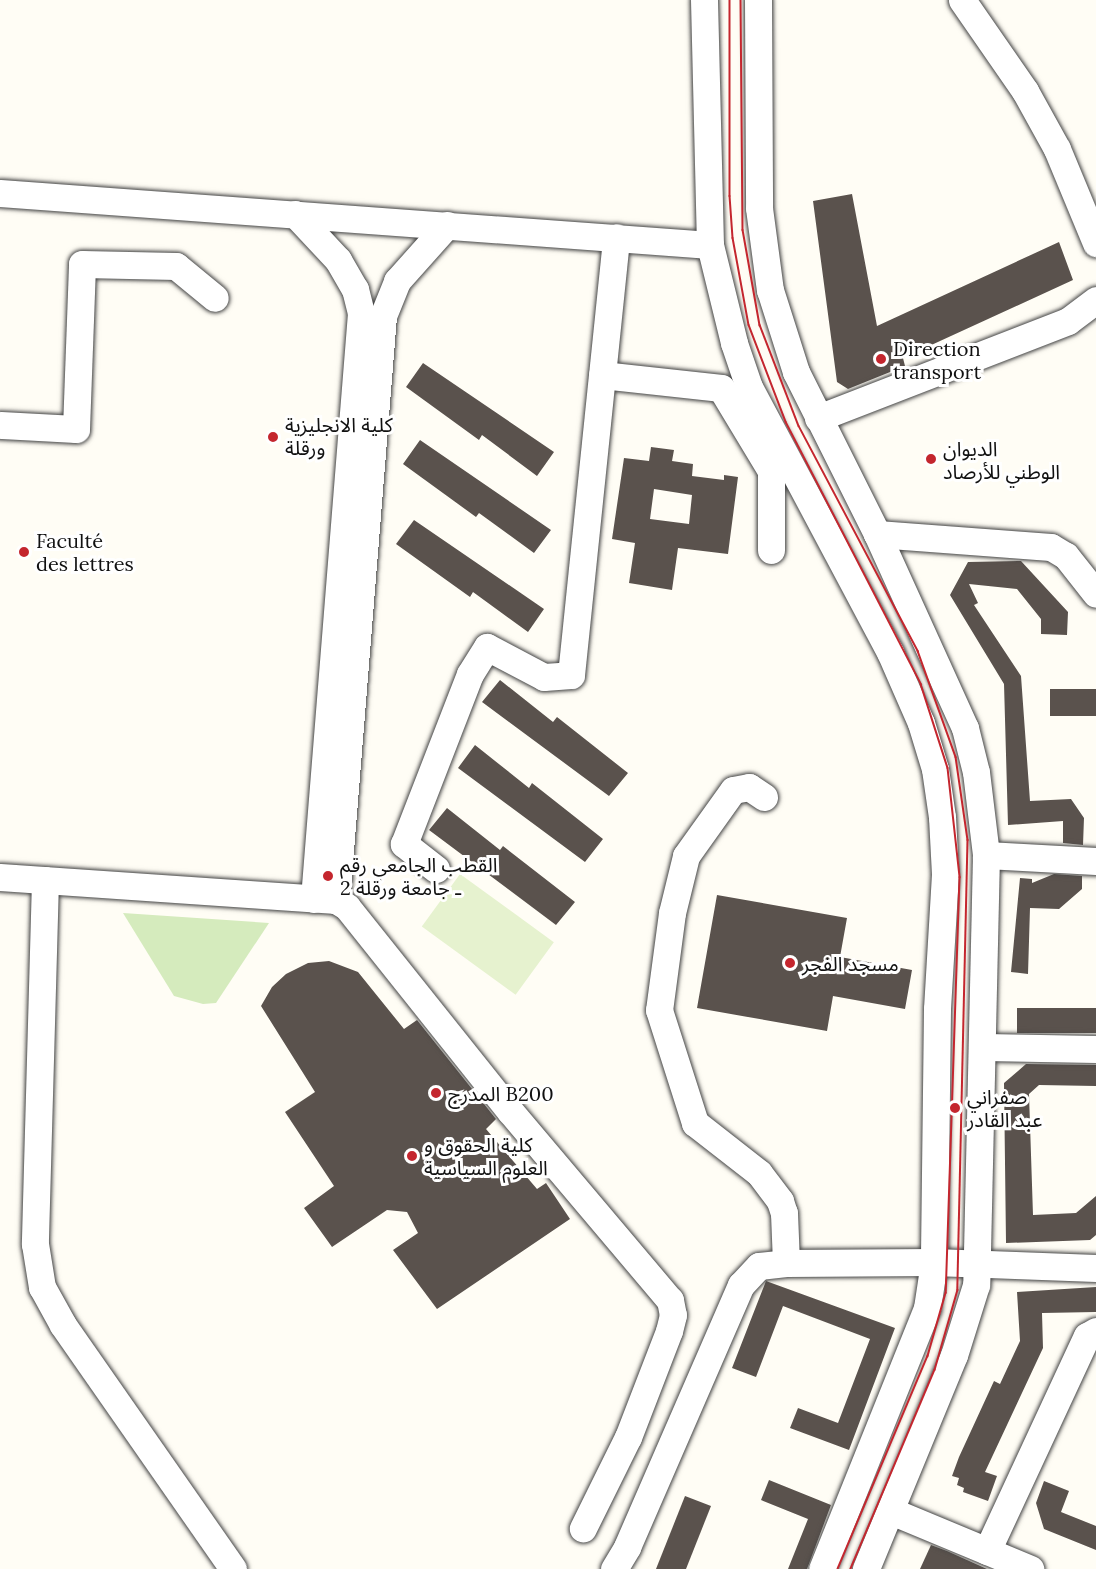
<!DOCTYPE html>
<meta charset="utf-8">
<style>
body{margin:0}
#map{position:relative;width:1096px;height:1569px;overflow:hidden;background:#fffdf5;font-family:Lora,"Noto Sans Arabic",serif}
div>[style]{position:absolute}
.green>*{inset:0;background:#d5ebbd}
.pitch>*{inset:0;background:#e6f2cf;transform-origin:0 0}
.building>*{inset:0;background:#5a524d;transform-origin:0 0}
.roads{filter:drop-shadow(0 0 2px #444) drop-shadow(0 0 2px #444)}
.minor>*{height:27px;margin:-13.5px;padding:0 13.5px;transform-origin:13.5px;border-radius:13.5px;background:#fff}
.tram>*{height:1.5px;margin:-0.75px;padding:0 0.75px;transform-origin:0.75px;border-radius:0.75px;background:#c4262e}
.dots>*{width:16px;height:16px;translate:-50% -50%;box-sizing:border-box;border:3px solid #fff;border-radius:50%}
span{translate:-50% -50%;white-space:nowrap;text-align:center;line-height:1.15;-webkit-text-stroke:6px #fff;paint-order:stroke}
.poi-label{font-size:20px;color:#111}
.left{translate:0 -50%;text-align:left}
</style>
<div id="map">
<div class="green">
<div style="clip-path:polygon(123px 913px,269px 923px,216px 1003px,203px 1004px,174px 996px)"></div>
</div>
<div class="pitch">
<div style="left:460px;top:874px;width:116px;height:65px;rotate:36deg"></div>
</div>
<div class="building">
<div style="clip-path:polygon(852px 194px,877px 326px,1059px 242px,1073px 280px,903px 358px,905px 366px,848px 389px,837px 382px,813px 201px)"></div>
<div style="clip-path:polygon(423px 363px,554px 452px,537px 476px,482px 435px,479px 440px,406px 387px)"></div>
<div style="clip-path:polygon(420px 440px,551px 530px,534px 553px,479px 513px,476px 517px,403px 464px)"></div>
<div style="clip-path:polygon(evenodd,651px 447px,674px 450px,672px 461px,693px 464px,692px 476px,724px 480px,724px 475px,738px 477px,728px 554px,678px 548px,672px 590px,629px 583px,635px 543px,612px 539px,624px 458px,649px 461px,651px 447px,654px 489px,692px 495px,689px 524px,650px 519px,654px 489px)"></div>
<div style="clip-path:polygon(414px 520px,544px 609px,528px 632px,473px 592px,470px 597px,396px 544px)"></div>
<div style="clip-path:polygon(1021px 561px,1068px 612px,1067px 635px,1041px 634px,1041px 619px,1017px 589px,969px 584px,978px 603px,974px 605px,1021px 676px,1030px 801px,1071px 799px,1084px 818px,1083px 845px,1063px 843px,1063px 821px,1008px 825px,1004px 684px,950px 595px,968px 562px)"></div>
<div style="clip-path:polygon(500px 680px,553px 722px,557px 717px,628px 773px,609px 796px,482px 702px)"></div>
<div style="left:1096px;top:689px;width:27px;height:46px;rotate:90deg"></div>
<div style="clip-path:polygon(475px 745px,529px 788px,532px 783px,603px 839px,585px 862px,458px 768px)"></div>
<div style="clip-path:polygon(447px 808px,500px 850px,503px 846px,575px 902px,556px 925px,429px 830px)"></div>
<div style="clip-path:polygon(1054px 874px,1082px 876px,1082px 889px,1059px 909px,1030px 908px,1028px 974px,1011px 972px,1020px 878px,1032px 879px,1032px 883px)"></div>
<div style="clip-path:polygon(717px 895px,847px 918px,840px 957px,912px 970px,905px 1009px,833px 996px,827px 1031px,697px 1008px)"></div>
<div style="clip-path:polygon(329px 961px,358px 972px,404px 1029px,417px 1020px,496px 1119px,486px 1129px,537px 1189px,546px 1183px,570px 1219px,437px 1309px,393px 1250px,418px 1233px,407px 1212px,387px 1210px,332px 1247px,304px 1208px,334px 1186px,285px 1112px,315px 1092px,261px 1006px,272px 987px,286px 974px,308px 963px)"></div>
<div style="left:1096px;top:1008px;width:25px;height:79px;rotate:90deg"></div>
<div style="clip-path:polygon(1026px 1064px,1096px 1065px,1096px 1086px,1039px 1085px,1029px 1094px,1033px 1215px,1076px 1213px,1096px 1196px,1096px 1235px,1090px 1240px,1006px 1243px,1004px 1083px)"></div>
<div style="clip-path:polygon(766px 1281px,895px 1328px,849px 1450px,790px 1428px,798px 1408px,838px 1423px,870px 1339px,783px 1306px,756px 1377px,732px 1368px)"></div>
<div style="clip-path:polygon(1096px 1287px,1096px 1312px,1042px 1313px,1043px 1348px,985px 1472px,997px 1476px,988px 1501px,963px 1492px,964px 1488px,957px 1485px,959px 1478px,952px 1476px,959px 1457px,994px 1381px,1000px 1384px,1020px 1341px,1017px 1292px)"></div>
<div style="clip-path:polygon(769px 1480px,831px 1505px,807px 1569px,788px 1569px,808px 1519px,761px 1500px)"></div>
<div style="clip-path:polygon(1044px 1481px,1069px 1491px,1061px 1512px,1096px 1526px,1096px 1550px,1044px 1529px,1036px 1503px)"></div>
<div style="clip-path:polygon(685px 1496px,711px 1506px,686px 1569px,656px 1569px)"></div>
<div style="clip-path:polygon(931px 1545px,947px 1551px,987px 1569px,920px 1569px)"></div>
</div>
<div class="roads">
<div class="minor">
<div style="left:704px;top:0;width:245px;rotate:88.6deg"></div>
<div style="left:710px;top:245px;width:101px;rotate:76.2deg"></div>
<div style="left:734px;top:343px;width:46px;rotate:71.2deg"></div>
<div style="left:749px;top:387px;width:300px;rotate:62deg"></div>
<div style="left:890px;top:652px;width:77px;rotate:66.4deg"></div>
<div style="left:921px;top:723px;width:48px;rotate:73.1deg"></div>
<div style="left:935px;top:769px;width:49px;rotate:81.7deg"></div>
<div style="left:942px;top:817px;width:57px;rotate:87deg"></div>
<div style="left:945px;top:874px;width:135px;rotate:93.4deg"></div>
<div style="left:937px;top:1009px;width:253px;rotate:90.7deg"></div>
<div style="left:934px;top:1262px;width:47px;rotate:98.7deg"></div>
<div style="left:927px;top:1308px;width:281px;rotate:111.9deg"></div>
<div style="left:758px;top:0;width:208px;rotate:89.7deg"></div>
<div style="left:759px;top:208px;width:83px;rotate:82.4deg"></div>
<div style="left:770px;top:290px;width:86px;rotate:72.4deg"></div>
<div style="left:796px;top:372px;width:181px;rotate:63.4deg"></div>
<div style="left:877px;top:534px;width:213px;rotate:65.6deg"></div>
<div style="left:965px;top:728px;width:45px;rotate:76deg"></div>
<div style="left:976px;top:772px;width:84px;rotate:83.1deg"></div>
<div style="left:986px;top:855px;width:430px;rotate:91.3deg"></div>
<div style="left:976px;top:1285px;width:73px;rotate:107.4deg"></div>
<div style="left:954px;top:1355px;width:231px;rotate:112.4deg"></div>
<div style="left:962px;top:0;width:111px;rotate:55.3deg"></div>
<div style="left:1025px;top:91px;width:66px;rotate:61.1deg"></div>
<div style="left:1057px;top:149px;width:102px;rotate:67.5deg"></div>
<div style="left:0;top:193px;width:712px;rotate:4.19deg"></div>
<div style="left:295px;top:214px;width:63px;rotate:46.9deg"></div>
<div style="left:338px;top:260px;width:34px;rotate:60deg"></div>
<div style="left:355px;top:289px;width:25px;rotate:76deg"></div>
<div style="left:361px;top:313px;width:588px;rotate:94.59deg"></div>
<div style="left:602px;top:375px;width:120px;rotate:6.2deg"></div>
<div style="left:721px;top:388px;width:97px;rotate:58.9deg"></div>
<div style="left:771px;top:471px;width:79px;rotate:90deg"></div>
<div style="left:818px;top:418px;width:268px;rotate:-21.2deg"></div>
<div style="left:1068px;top:321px;width:35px;rotate:-37deg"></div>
<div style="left:0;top:425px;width:76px;rotate:3deg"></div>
<div style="left:76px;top:429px;width:165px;rotate:-87.9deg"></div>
<div style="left:82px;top:264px;width:94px;rotate:1.2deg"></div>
<div style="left:176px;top:266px;width:50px;rotate:39.4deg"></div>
<div style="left:877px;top:534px;width:174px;rotate:4.3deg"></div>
<div style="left:1051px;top:547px;width:17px;rotate:31deg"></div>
<div style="left:1066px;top:556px;width:48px;rotate:51.7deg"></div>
<div style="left:764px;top:797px;width:18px;rotate:-146deg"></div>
<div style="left:749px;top:787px;width:16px;rotate:169deg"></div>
<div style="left:733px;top:790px;width:81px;rotate:125.5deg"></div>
<div style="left:686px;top:856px;width:59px;rotate:103.8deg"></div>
<div style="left:672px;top:913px;width:98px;rotate:97.6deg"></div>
<div style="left:659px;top:1010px;width:119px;rotate:72.3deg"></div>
<div style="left:695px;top:1123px;width:81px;rotate:38deg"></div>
<div style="left:759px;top:1173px;width:35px;rotate:53deg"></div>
<div style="left:780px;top:1201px;width:13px;rotate:72deg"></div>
<div style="left:784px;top:1213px;width:50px;rotate:87.7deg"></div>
<div style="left:986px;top:855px;width:110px;rotate:3.1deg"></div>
<div style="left:436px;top:869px;width:41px;rotate:-142deg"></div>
<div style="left:404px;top:844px;width:182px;rotate:-68.8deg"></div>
<div style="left:470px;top:674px;width:32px;rotate:-58deg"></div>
<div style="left:487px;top:647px;width:64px;rotate:27.8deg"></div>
<div style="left:544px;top:677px;width:27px;rotate:-4deg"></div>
<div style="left:571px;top:675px;width:440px;rotate:-84.1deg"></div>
<div style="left:0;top:877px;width:337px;rotate:3.9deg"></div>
<div style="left:336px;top:900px;width:13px;rotate:32deg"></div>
<div style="left:347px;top:907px;width:261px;rotate:51.4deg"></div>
<div style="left:510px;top:1111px;width:248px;rotate:49.8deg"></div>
<div style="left:670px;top:1300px;width:15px;rotate:79deg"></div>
<div style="left:673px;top:1315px;width:16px;rotate:104deg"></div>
<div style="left:669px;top:1331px;width:114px;rotate:111.1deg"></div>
<div style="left:628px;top:1437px;width:102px;rotate:116.3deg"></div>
<div style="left:45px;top:880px;width:364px;rotate:91.6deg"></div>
<div style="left:35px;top:1244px;width:44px;rotate:80.8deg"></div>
<div style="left:42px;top:1287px;width:43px;rotate:61.1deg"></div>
<div style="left:63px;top:1325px;width:297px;rotate:55.1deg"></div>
<div style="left:336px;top:900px;width:586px;rotate:-85.4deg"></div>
<div style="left:383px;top:316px;width:38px;rotate:-68deg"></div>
<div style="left:397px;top:281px;width:75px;rotate:-48.2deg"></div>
<div style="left:984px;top:1047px;width:112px;rotate:1deg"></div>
<div style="left:891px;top:1511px;width:151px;rotate:22.6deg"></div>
<div style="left:987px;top:1551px;width:237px;rotate:-65.1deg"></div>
<div style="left:1087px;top:1336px;width:10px;rotate:-29deg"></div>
<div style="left:614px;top:1569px;width:26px;rotate:-59deg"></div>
<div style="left:627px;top:1547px;width:286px;rotate:-66.5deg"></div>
<div style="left:741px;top:1285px;width:26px;rotate:-47deg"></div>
<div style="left:759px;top:1266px;width:27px;rotate:-6deg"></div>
<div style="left:786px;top:1263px;width:148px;rotate:-0.4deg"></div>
<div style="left:934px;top:1262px;width:162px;rotate:2.1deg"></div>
</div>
</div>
<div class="tram">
<div style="left:730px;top:0;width:196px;rotate:90deg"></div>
<div style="left:730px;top:196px;width:42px;rotate:85.9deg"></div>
<div style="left:733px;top:238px;width:88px;rotate:79.6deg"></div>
<div style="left:749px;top:325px;width:104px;rotate:69.1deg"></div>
<div style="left:786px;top:422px;width:295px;rotate:62.7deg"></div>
<div style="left:921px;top:684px;width:88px;rotate:72.2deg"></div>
<div style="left:948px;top:768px;width:110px;rotate:83.7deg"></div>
<div style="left:960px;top:877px;width:416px;rotate:91.9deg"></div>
<div style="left:946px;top:1293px;width:66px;rotate:105.9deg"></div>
<div style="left:928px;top:1356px;width:231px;rotate:112.9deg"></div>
<div style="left:741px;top:0;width:230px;rotate:89.5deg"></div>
<div style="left:743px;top:230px;width:97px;rotate:79.9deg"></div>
<div style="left:760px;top:325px;width:108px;rotate:68.9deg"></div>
<div style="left:799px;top:426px;width:255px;rotate:62.1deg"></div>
<div style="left:918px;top:651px;width:113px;rotate:70.3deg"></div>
<div style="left:956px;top:757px;width:84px;rotate:81.8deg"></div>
<div style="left:968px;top:840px;width:450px;rotate:91.3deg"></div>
<div style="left:958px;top:1290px;width:83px;rotate:106deg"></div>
<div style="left:935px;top:1370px;width:216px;rotate:112.9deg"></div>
</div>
<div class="dots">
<div style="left:881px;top:359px;background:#c4262e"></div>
<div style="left:273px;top:437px;background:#c4262e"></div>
<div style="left:931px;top:459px;background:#c4262e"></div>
<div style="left:24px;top:552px;background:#c4262e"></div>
<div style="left:328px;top:876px;background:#c4262e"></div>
<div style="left:790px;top:963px;background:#c4262e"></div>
<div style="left:436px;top:1093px;background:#c4262e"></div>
<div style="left:955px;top:1108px;background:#c4262e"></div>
<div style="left:412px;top:1156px;background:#c4262e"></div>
</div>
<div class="poi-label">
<span class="left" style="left:893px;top:360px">Direction<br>transport</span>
<span class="left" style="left:285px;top:436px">كلية الانجليزية<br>ورقلة</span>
<span class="left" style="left:943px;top:460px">الديوان<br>الوطني للأرصاد</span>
<span class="left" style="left:36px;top:552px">Faculté<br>des lettres</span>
<span class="left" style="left:340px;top:876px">القطب الجامعي رقم<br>2 ـ جامعة ورقلة</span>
<span class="left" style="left:802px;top:963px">مسجد الفجر</span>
<span class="left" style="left:448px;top:1093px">المدرج B200</span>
<span class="left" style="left:967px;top:1108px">صفراني<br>عبد القادر</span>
<span class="left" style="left:424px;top:1156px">كلية الحقوق و<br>العلوم السياسية</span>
</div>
</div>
